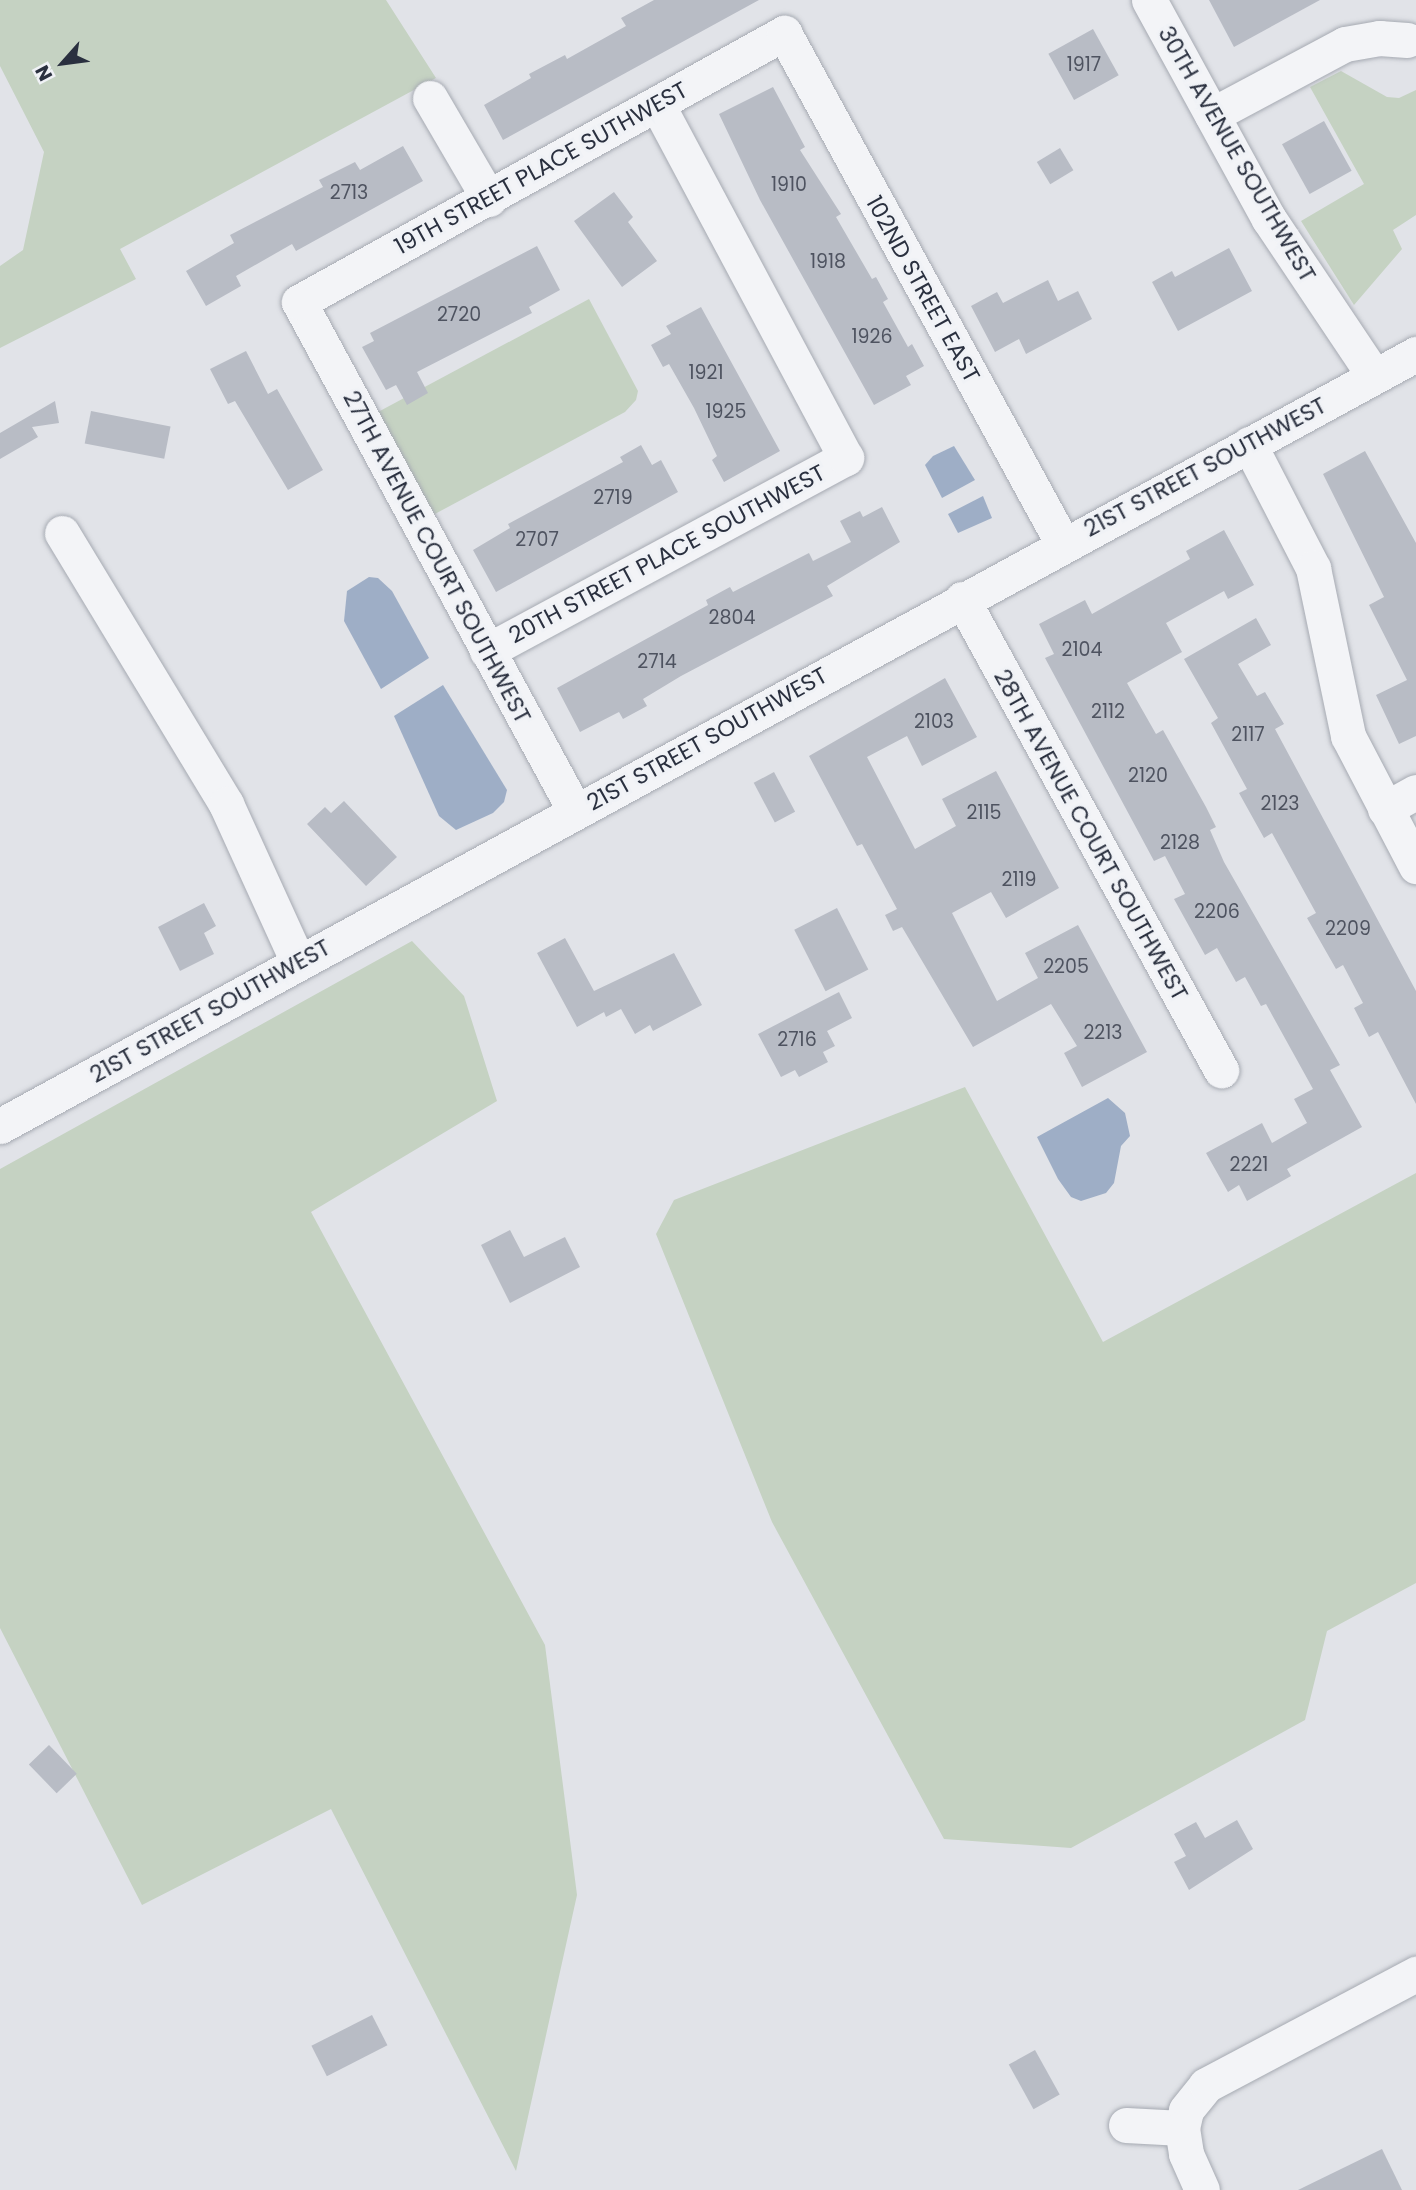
<!DOCTYPE html>
<style>
body{margin:0}
#map{position:relative;width:1416px;height:2190px;overflow:hidden;background:#e1e3e8;font-family:Poppins,sans-serif}
div>[style]{position:absolute}
.green>*{inset:0;background:#c5d2c2}
.water>*{inset:0;background:#9eaec6}
.building>*{inset:0;background:#b8bcc5;transform-origin:0 0}
.roads{filter:drop-shadow(0 0 2px #a6aab2) drop-shadow(0 0 2px #a6aab2)}
.minor>*{height:35px;margin:-17.5px;padding:0 17.5px;transform-origin:17.5px;border-radius:17.5px;background:#f3f4f7}
span{translate:-50% -50%;white-space:nowrap;text-align:center;line-height:1.15;-webkit-text-stroke:6px #f0f2f6;paint-order:stroke}
.number-label{font-size:19px;color:#4e5360}
.number-label span{-webkit-text-stroke-width:0}
.street-label{font-size:23px;color:#2a303f}
.north{position:absolute;left:28px;top:28px;width:70px;height:70px;-webkit-text-stroke:5px #f0f2f6;paint-order:stroke;rotate:242deg;font-size:19px;font-weight:700;line-height:28px;text-align:center;color:#2a303f}
.north::after{content:'';display:block;margin:auto;width:24px;height:32px;background:#2a303f;clip-path:polygon(50% 0,100% 100%,50% 72%,0 100%)}
</style>
<div id="map">
<div class="green">
<div style="clip-path:polygon(0 0,386px 0,436px 78px,120px 249px,136px 279px,0 348px,0 266px,23px 250px,44px 152px,0 66px)"></div>
<div style="clip-path:polygon(1341px 71px,1387px 97px,1399px 98px,1416px 90px,1416px 215px,1393px 230px,1402px 249px,1354px 305px,1301px 221px,1364px 184px,1310px 87px)"></div>
<div style="clip-path:polygon(589px 299px,638px 391px,636px 400px,625px 412px,433px 515px,378px 412px)"></div>
<div style="clip-path:polygon(412px 941px,464px 996px,497px 1101px,311px 1212px,545px 1645px,577px 1895px,516px 2171px,331px 1809px,142px 1905px,0 1628px,0 1169px)"></div>
<div style="clip-path:polygon(965px 1087px,1103px 1342px,1416px 1173px,1416px 1583px,1327px 1631px,1305px 1720px,1071px 1848px,944px 1839px,772px 1522px,656px 1234px,674px 1200px)"></div>
</div>
<div class="water">
<div style="clip-path:polygon(954px 446px,975px 480px,942px 498px,925px 465px,933px 456px)"></div>
<div style="clip-path:polygon(983px 496px,992px 518px,958px 533px,948px 514px)"></div>
<div style="clip-path:polygon(369px 577px,378px 578px,392px 591px,429px 658px,381px 689px,344px 621px,347px 591px)"></div>
<div style="clip-path:polygon(443px 685px,507px 790px,504px 802px,493px 813px,456px 830px,439px 816px,394px 716px)"></div>
<div style="clip-path:polygon(1108px 1098px,1125px 1113px,1130px 1136px,1121px 1146px,1114px 1183px,1106px 1193px,1081px 1201px,1071px 1197px,1058px 1179px,1037px 1137px)"></div>
</div>
<div class="building">
<div style="clip-path:polygon(654px 0,759px 0,503px 140px,484px 105px,531px 78px,529px 74px,565px 55px,567px 59px,626px 26px,621px 18px)"></div>
<div style="clip-path:polygon(1209px 0,1320px 0,1234px 47px)"></div>
<div style="left:1093px;top:29px;width:53px;height:51px;rotate:61deg"></div>
<div style="clip-path:polygon(773px 87px,805px 147px,800px 150px,841px 214px,836px 217px,872px 279px,876px 277px,888px 299px,883px 302px,908px 347px,912px 344px,924px 366px,906px 376px,911px 385px,874px 405px,760px 200px,719px 114px)"></div>
<div style="left:1324px;top:121px;width:57px;height:48px;rotate:61deg"></div>
<div style="clip-path:polygon(403px 146px,423px 181px,296px 251px,292px 244px,236px 276px,241px 286px,206px 306px,186px 271px,234px 243px,230px 235px,323px 187px,319px 180px,355px 162px,360px 170px)"></div>
<div style="left:1060px;top:148px;width:26px;height:27px;rotate:59deg"></div>
<div style="clip-path:polygon(614px 192px,633px 217px,628px 222px,657px 261px,622px 287px,574px 221px)"></div>
<div style="clip-path:polygon(537px 246px,560px 290px,529px 307px,532px 313px,417px 372px,428px 393px,407px 405px,396px 385px,386px 390px,362px 347px,374px 341px,370px 333px)"></div>
<div style="clip-path:polygon(1229px 248px,1252px 291px,1178px 331px,1152px 282px,1172px 271px,1175px 277px)"></div>
<div style="clip-path:polygon(1048px 280px,1058px 301px,1078px 291px,1092px 319px,1026px 354px,1019px 339px,995px 352px,971px 306px,997px 292px,1003px 303px)"></div>
<div style="clip-path:polygon(701px 307px,780px 451px,724px 482px,712px 460px,717px 456px,694px 408px,669px 364px,663px 367px,651px 345px,671px 334px,666px 326px)"></div>
<div style="clip-path:polygon(246px 351px,268px 394px,277px 389px,323px 470px,288px 490px,235px 401px,228px 404px,210px 369px)"></div>
<div style="clip-path:polygon(55px 401px,59px 423px,32px 427px,38px 437px,0 459px,0 433px)"></div>
<div style="left:91px;top:411px;width:81px;height:33px;rotate:11deg"></div>
<div style="clip-path:polygon(641px 445px,652px 465px,661px 460px,678px 492px,496px 592px,473px 550px,510px 528px,508px 524px,623px 462px,620px 457px)"></div>
<div style="clip-path:polygon(1365px 451px,1416px 543px,1416px 736px,1399px 744px,1376px 695px,1407px 680px,1369px 605px,1384px 597px,1323px 474px)"></div>
<div style="clip-path:polygon(882px 507px,900px 542px,827px 586px,833px 596px,681px 676px,643px 699px,647px 706px,623px 719px,619px 712px,580px 732px,557px 688px,708px 605px,706px 600px,730px 587px,733px 592px,809px 553px,813px 561px,851px 542px,840px 521px,860px 511px,863px 517px)"></div>
<div style="clip-path:polygon(1224px 530px,1254px 585px,1228px 599px,1224px 591px,1166px 623px,1182px 652px,1127px 683px,1156px 734px,1163px 730px,1206px 807px,1216px 827px,1210px 830px,1224px 862px,1340px 1065px,1330px 1070px,1362px 1127px,1287px 1169px,1291px 1176px,1247px 1201px,1239px 1185px,1228px 1192px,1206px 1153px,1262px 1123px,1272px 1143px,1307px 1123px,1294px 1099px,1313px 1089px,1266px 1004px,1261px 1006px,1245px 977px,1236px 982px,1217px 948px,1205px 955px,1174px 899px,1185px 894px,1165px 856px,1154px 861px,1045px 658px,1054px 654px,1039px 624px,1085px 600px,1092px 614px,1190px 559px,1186px 551px)"></div>
<div style="clip-path:polygon(1256px 618px,1271px 645px,1238px 664px,1257px 696px,1265px 692px,1284px 724px,1275px 729px,1416px 991px,1416px 1104px,1378px 1032px,1369px 1037px,1354px 1008px,1363px 1003px,1343px 965px,1336px 969px,1307px 918px,1316px 913px,1272px 833px,1264px 838px,1239px 793px,1247px 789px,1211px 723px,1218px 718px,1184px 659px)"></div>
<div style="clip-path:polygon(945px 678px,977px 737px,922px 766px,907px 736px,867px 757px,915px 849px,956px 826px,942px 799px,996px 771px,1059px 888px,1006px 918px,991px 892px,952px 913px,997px 1001px,1038px 978px,1025px 953px,1078px 925px,1147px 1052px,1082px 1087px,1064px 1053px,1077px 1046px,1051px 1004px,973px 1047px,902px 927px,893px 931px,885px 915px,897px 909px,862px 844px,857px 846px,809px 756px)"></div>
<div style="left:774px;top:772px;width:45px;height:23px;rotate:62deg"></div>
<div style="clip-path:polygon(344px 801px,397px 857px,366px 886px,307px 824px,325px 807px,331px 813px)"></div>
<div style="clip-path:polygon(204px 903px,216px 926px,204px 933px,214px 954px,180px 971px,158px 927px)"></div>
<div style="left:837px;top:908px;width:69px;height:48px;rotate:63deg"></div>
<div style="clip-path:polygon(565px 938px,594px 991px,674px 953px,702px 1005px,653px 1031px,650px 1025px,635px 1034px,621px 1009px,606px 1017px,604px 1012px,577px 1027px,537px 953px)"></div>
<div style="clip-path:polygon(839px 992px,852px 1018px,827px 1031px,835px 1046px,823px 1052px,828px 1062px,799px 1077px,795px 1070px,781px 1077px,758px 1034px)"></div>
<div style="clip-path:polygon(510px 1230px,524px 1257px,565px 1237px,580px 1267px,510px 1303px,481px 1245px)"></div>
<div style="left:49px;top:1745px;width:40px;height:28px;rotate:46deg"></div>
<div style="clip-path:polygon(1237px 1820px,1253px 1849px,1189px 1890px,1174px 1862px,1186px 1856px,1174px 1834px,1196px 1822px,1205px 1838px)"></div>
<div style="left:372px;top:2015px;width:34px;height:68px;rotate:63deg"></div>
<div style="left:1035px;top:2050px;width:51px;height:30px;rotate:61deg"></div>
<div style="clip-path:polygon(1382px 2149px,1402px 2190px,1298px 2190px)"></div>
</div>
<div class="roads">
<div class="minor">
<div style="left:1149px;top:0;width:250px;rotate:61.3deg"></div>
<div style="left:1269px;top:219px;width:189px;rotate:56.2deg"></div>
<div style="left:430px;top:98px;width:117px;rotate:59.7deg"></div>
<div style="left:1212px;top:115px;width:151px;rotate:-28.1deg"></div>
<div style="left:1345px;top:44px;width:35px;rotate:-10deg"></div>
<div style="left:1379px;top:38px;width:28px;rotate:4deg"></div>
<div style="left:1249px;top:444px;width:140px;rotate:62.7deg"></div>
<div style="left:1313px;top:568px;width:172px;rotate:78.2deg"></div>
<div style="left:1348px;top:736px;width:147px;rotate:62.4deg"></div>
<div style="left:62px;top:533px;width:317px;rotate:58.8deg"></div>
<div style="left:226px;top:804px;width:174px;rotate:65.5deg"></div>
<div style="left:962px;top:599px;width:538px;rotate:61.19deg"></div>
<div style="left:487px;top:651px;width:408px;rotate:-28.3deg"></div>
<div style="left:846px;top:458px;width:401px;rotate:-118.1deg"></div>
<div style="left:1385px;top:809px;width:35px;rotate:-29deg"></div>
<div style="left:575px;top:811px;width:579px;rotate:-118.47deg"></div>
<div style="left:299px;top:302px;width:555px;rotate:-29.01deg"></div>
<div style="left:784px;top:33px;width:582px;rotate:61.37deg"></div>
<div style="left:0;top:1126px;width:1613px;rotate:-28.6deg"></div>
<div style="left:1126px;top:2125px;width:56px;rotate:3.1deg"></div>
<div style="left:1182px;top:2128px;width:18px;rotate:-77deg"></div>
<div style="left:1186px;top:2110px;width:32px;rotate:-51deg"></div>
<div style="left:1206px;top:2085px;width:238px;rotate:-27.9deg"></div>
<div style="left:1182px;top:2128px;width:26px;rotate:81deg"></div>
<div style="left:1186px;top:2154px;width:39px;rotate:66deg"></div>
</div>
</div>
<div class="number-label">
<span style="left:1084px;top:65px">1917</span>
<span style="left:789px;top:185px">1910</span>
<span style="left:349px;top:193px">2713</span>
<span style="left:828px;top:262px">1918</span>
<span style="left:459px;top:315px">2720</span>
<span style="left:872px;top:337px">1926</span>
<span style="left:706px;top:373px">1921</span>
<span style="left:726px;top:412px">1925</span>
<span style="left:613px;top:498px">2719</span>
<span style="left:537px;top:540px">2707</span>
<span style="left:732px;top:618px">2804</span>
<span style="left:1082px;top:650px">2104</span>
<span style="left:657px;top:662px">2714</span>
<span style="left:1108px;top:712px">2112</span>
<span style="left:934px;top:722px">2103</span>
<span style="left:1248px;top:735px">2117</span>
<span style="left:1148px;top:776px">2120</span>
<span style="left:1280px;top:804px">2123</span>
<span style="left:984px;top:813px">2115</span>
<span style="left:1180px;top:843px">2128</span>
<span style="left:1019px;top:880px">2119</span>
<span style="left:1217px;top:912px">2206</span>
<span style="left:1348px;top:929px">2209</span>
<span style="left:1066px;top:967px">2205</span>
<span style="left:1103px;top:1033px">2213</span>
<span style="left:797px;top:1040px">2716</span>
<span style="left:1249px;top:1165px">2221</span>
</div>
<div class="street-label">
<span style="left:1237px;top:154px;rotate:60deg">30TH AVENUE SOUTHWEST</span>
<span style="left:541px;top:168px;rotate:-29deg">19TH STREET PLACE SUTHWEST</span>
<span style="left:923px;top:289px;rotate:61deg">102ND STREET EAST</span>
<span style="left:1205px;top:467px;rotate:-28deg">21ST STREET SOUTHWEST</span>
<span style="left:667px;top:554px;rotate:-28deg">20TH STREET PLACE SOUTHWEST</span>
<span style="left:437px;top:557px;rotate:62deg">27TH AVENUE COURT SOUTHWEST</span>
<span style="left:707px;top:739px;rotate:-29deg">21ST STREET SOUTHWEST</span>
<span style="left:1091px;top:835px;rotate:61deg">28TH AVENUE COURT SOUTHWEST</span>
<span style="left:210px;top:1011px;rotate:-29deg">21ST STREET SOUTHWEST</span>
</div>
<div class="north">N</div>
</div>
